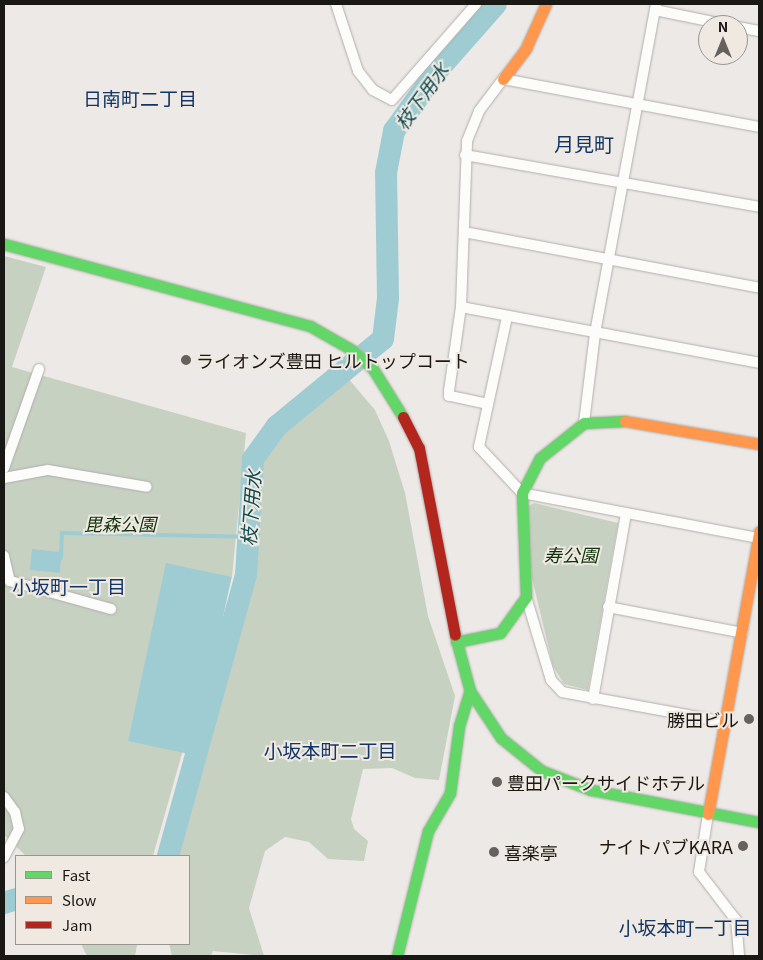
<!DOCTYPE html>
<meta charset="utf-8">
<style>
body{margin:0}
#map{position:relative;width:763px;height:960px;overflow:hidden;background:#ece9e6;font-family:Georgia,"Noto Sans JP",serif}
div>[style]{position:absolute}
.green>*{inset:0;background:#c7d1c2}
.water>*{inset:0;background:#9eccd2;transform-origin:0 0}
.stream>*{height:4px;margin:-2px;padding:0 2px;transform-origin:2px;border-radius:2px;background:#9eccd2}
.river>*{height:22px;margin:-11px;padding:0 11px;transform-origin:11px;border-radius:11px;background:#9eccd2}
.roads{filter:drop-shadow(0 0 1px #b1aeac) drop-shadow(0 0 1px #b1aeac)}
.street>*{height:10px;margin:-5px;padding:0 5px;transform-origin:5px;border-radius:5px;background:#fcfcfb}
.fast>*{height:11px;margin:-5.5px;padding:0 5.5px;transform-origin:5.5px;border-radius:5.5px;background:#63d668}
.slow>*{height:11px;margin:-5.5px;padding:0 5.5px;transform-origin:5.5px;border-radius:5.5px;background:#ff974d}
.jam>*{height:11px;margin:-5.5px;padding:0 5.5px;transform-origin:5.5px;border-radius:5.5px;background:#b3261e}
.dots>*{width:14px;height:14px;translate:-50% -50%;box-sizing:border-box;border:2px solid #f0e9e2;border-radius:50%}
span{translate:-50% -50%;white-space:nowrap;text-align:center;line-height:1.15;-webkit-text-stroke:4px #f0e9e2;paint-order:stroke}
.poi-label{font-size:18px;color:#1a1815}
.left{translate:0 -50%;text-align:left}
.right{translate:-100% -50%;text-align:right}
.park-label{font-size:18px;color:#0c3309;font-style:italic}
.water-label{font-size:19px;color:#0c4b52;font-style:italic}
.neighbourhood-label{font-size:19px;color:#103669}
.quarter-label{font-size:20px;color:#103669}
.frame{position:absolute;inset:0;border:5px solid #1a1815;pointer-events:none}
.legend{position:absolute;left:15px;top:855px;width:175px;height:90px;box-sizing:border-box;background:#f0e9e2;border:1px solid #9a9590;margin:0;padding:6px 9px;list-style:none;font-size:15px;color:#1a1815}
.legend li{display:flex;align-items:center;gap:10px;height:25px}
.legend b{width:25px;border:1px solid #9a9590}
.north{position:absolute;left:698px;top:15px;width:50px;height:50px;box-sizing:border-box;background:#f0e9e2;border:1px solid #9a9590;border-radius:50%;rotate:0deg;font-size:14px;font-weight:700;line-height:20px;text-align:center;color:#1a1815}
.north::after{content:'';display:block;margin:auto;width:18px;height:22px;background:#64615e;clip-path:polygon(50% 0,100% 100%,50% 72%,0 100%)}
</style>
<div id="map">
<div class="green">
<div style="clip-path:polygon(4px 256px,46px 267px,12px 367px,246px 433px,232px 577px,153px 856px,26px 856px,4px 835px)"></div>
<div style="clip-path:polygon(347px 377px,375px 410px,389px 441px,405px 493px,428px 616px,455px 696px,439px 780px,415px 778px,392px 768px,363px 769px,351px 819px,354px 829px,368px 841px,364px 861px,328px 859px,309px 842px,285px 837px,265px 851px,249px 908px,264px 956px,213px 951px,211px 956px,172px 956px,169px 944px,189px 944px,189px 856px,173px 856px,254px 577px,261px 461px,282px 431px)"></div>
<div style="clip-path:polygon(534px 503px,618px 523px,588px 690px,564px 684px,553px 666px,531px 574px,527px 507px)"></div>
<div style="clip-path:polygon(81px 944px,136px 944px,137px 945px,135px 956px,87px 956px)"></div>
</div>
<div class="water">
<div style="left:32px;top:549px;width:30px;height:21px;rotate:6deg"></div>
<div style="left:166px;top:563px;width:67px;height:182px;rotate:12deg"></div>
</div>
<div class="stream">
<div style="left:61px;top:558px;width:25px;rotate:-88deg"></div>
<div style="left:62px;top:533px;width:184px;rotate:1.2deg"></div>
</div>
<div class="river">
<div style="left:168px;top:856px;width:292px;rotate:-74.5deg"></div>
<div style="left:246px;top:575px;width:116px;rotate:-86.5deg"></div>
<div style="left:253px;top:459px;width:41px;rotate:-54deg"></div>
<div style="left:277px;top:426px;width:137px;rotate:-39.4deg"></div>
<div style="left:383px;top:339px;width:41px;rotate:-83deg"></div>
<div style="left:388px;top:298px;width:125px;rotate:-90.9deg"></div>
<div style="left:386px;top:173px;width:43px;rotate:-79.2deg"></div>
<div style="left:394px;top:131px;width:74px;rotate:-54.4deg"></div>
<div style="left:437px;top:71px;width:89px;rotate:-48.6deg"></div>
<div style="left:4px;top:903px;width:13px;rotate:-18deg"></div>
</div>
<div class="roads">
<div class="street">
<div style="left:336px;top:4px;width:71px;rotate:71.8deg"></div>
<div style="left:358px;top:71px;width:24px;rotate:52deg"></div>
<div style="left:373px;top:90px;width:21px;rotate:28deg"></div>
<div style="left:392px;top:100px;width:128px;rotate:-48.8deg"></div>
<div style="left:655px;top:10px;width:75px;rotate:11.6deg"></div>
<div style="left:738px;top:27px;width:21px;rotate:11deg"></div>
<div style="left:465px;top:155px;width:299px;rotate:10deg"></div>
<div style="left:464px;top:232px;width:300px;rotate:10.7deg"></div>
<div style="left:461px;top:307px;width:303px;rotate:10.6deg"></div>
<div style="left:507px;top:317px;width:133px;rotate:102.2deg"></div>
<div style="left:479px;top:447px;width:63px;rotate:46.9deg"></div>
<div style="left:522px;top:493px;width:240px;rotate:10.8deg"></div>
<div style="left:488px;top:404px;width:40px;rotate:-168deg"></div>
<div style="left:449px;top:396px;width:5px;rotate:-90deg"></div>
<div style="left:449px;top:391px;width:85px;rotate:-81.9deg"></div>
<div style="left:461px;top:307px;width:166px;rotate:-87.9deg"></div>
<div style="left:467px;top:141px;width:32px;rotate:-68deg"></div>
<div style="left:479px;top:111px;width:40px;rotate:-53deg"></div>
<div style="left:503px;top:79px;width:260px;rotate:10.6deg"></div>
<div style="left:584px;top:423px;width:91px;rotate:-83deg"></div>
<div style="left:595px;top:333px;width:335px;rotate:-79.5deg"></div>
<div style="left:4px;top:468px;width:105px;rotate:-70.5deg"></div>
<div style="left:4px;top:478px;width:45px;rotate:-10.3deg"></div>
<div style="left:48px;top:470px;width:100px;rotate:9.7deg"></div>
<div style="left:4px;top:556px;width:26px;rotate:77deg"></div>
<div style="left:10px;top:581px;width:105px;rotate:15.5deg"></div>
<div style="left:526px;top:597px;width:87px;rotate:73.2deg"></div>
<div style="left:551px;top:680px;width:16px;rotate:47deg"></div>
<div style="left:562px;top:692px;width:166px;rotate:10.4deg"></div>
<div style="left:608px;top:607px;width:137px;rotate:10.9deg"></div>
<div style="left:593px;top:699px;width:188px;rotate:-79.9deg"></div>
<div style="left:4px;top:797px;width:19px;rotate:54deg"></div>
<div style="left:15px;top:812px;width:17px;rotate:77deg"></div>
<div style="left:19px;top:829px;width:32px;rotate:118deg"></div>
<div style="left:708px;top:814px;width:59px;rotate:98.8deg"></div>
<div style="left:699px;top:872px;width:61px;rotate:52.4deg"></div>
<div style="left:736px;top:920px;width:36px;rotate:85deg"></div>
</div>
<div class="fast">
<div style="left:4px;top:244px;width:317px;rotate:15deg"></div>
<div style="left:310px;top:326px;width:48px;rotate:29.7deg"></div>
<div style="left:352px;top:350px;width:28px;rotate:42deg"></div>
<div style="left:373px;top:369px;width:57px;rotate:58deg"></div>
<div style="left:455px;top:635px;width:58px;rotate:75deg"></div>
<div style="left:470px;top:691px;width:56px;rotate:56.6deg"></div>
<div style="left:501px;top:738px;width:53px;rotate:38.8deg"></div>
<div style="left:542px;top:771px;width:53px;rotate:21.2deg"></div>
<div style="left:591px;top:790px;width:171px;rotate:10.8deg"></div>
<div style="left:456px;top:642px;width:45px;rotate:-11.6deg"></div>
<div style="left:500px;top:633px;width:44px;rotate:-54.2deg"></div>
<div style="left:526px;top:597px;width:104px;rotate:-92.2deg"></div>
<div style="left:522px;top:493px;width:39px;rotate:-63deg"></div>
<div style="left:540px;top:458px;width:56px;rotate:-38.5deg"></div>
<div style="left:584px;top:423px;width:41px;rotate:-2.8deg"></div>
<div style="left:397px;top:956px;width:129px;rotate:-76.1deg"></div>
<div style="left:428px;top:831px;width:44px;rotate:-59.9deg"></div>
<div style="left:450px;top:793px;width:68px;rotate:-82.3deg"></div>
<div style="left:459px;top:726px;width:37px;rotate:-73deg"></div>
</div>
<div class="slow">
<div style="left:503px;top:79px;width:39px;rotate:-53deg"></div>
<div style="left:526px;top:48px;width:48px;rotate:-65.6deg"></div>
<div style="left:625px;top:421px;width:136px;rotate:9.7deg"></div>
<div style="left:708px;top:814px;width:287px;rotate:-79.7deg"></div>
</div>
<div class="jam">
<div style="left:403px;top:417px;width:35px;rotate:63deg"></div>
<div style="left:419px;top:448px;width:190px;rotate:79.1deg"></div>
</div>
</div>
<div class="dots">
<div style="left:186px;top:360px;background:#64615e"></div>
<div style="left:749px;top:719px;background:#64615e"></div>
<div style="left:497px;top:782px;background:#64615e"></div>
<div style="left:743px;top:846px;background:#64615e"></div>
<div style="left:494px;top:852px;background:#64615e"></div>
</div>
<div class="poi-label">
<span class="left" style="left:196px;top:360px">ライオンズ豊田 ヒルトップコート</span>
<span class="right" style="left:739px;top:719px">勝田ビル</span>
<span class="left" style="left:507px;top:782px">豊田パークサイドホテル</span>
<span class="right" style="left:733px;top:846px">ナイトパブKARA</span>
<span class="left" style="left:504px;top:852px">喜楽亭</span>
</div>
<div class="park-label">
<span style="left:120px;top:523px">毘森公園</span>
<span style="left:571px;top:554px">寿公園</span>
</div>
<div class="water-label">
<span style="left:421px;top:96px;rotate:-54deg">枝下用水</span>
<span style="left:250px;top:508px;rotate:-86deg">枝下用水</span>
</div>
<div class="neighbourhood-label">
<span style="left:140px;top:98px">日南町二丁目</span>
<span style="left:69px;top:586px">小坂町一丁目</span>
<span style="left:330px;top:750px">小坂本町二丁目</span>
<span style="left:685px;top:927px">小坂本町一丁目</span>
</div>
<div class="quarter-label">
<span style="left:584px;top:143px">月見町</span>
</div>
<div class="frame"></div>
<ul class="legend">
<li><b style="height:6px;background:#63d668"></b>Fast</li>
<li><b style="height:6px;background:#ff974d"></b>Slow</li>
<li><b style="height:6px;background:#b3261e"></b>Jam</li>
</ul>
<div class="north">N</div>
</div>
